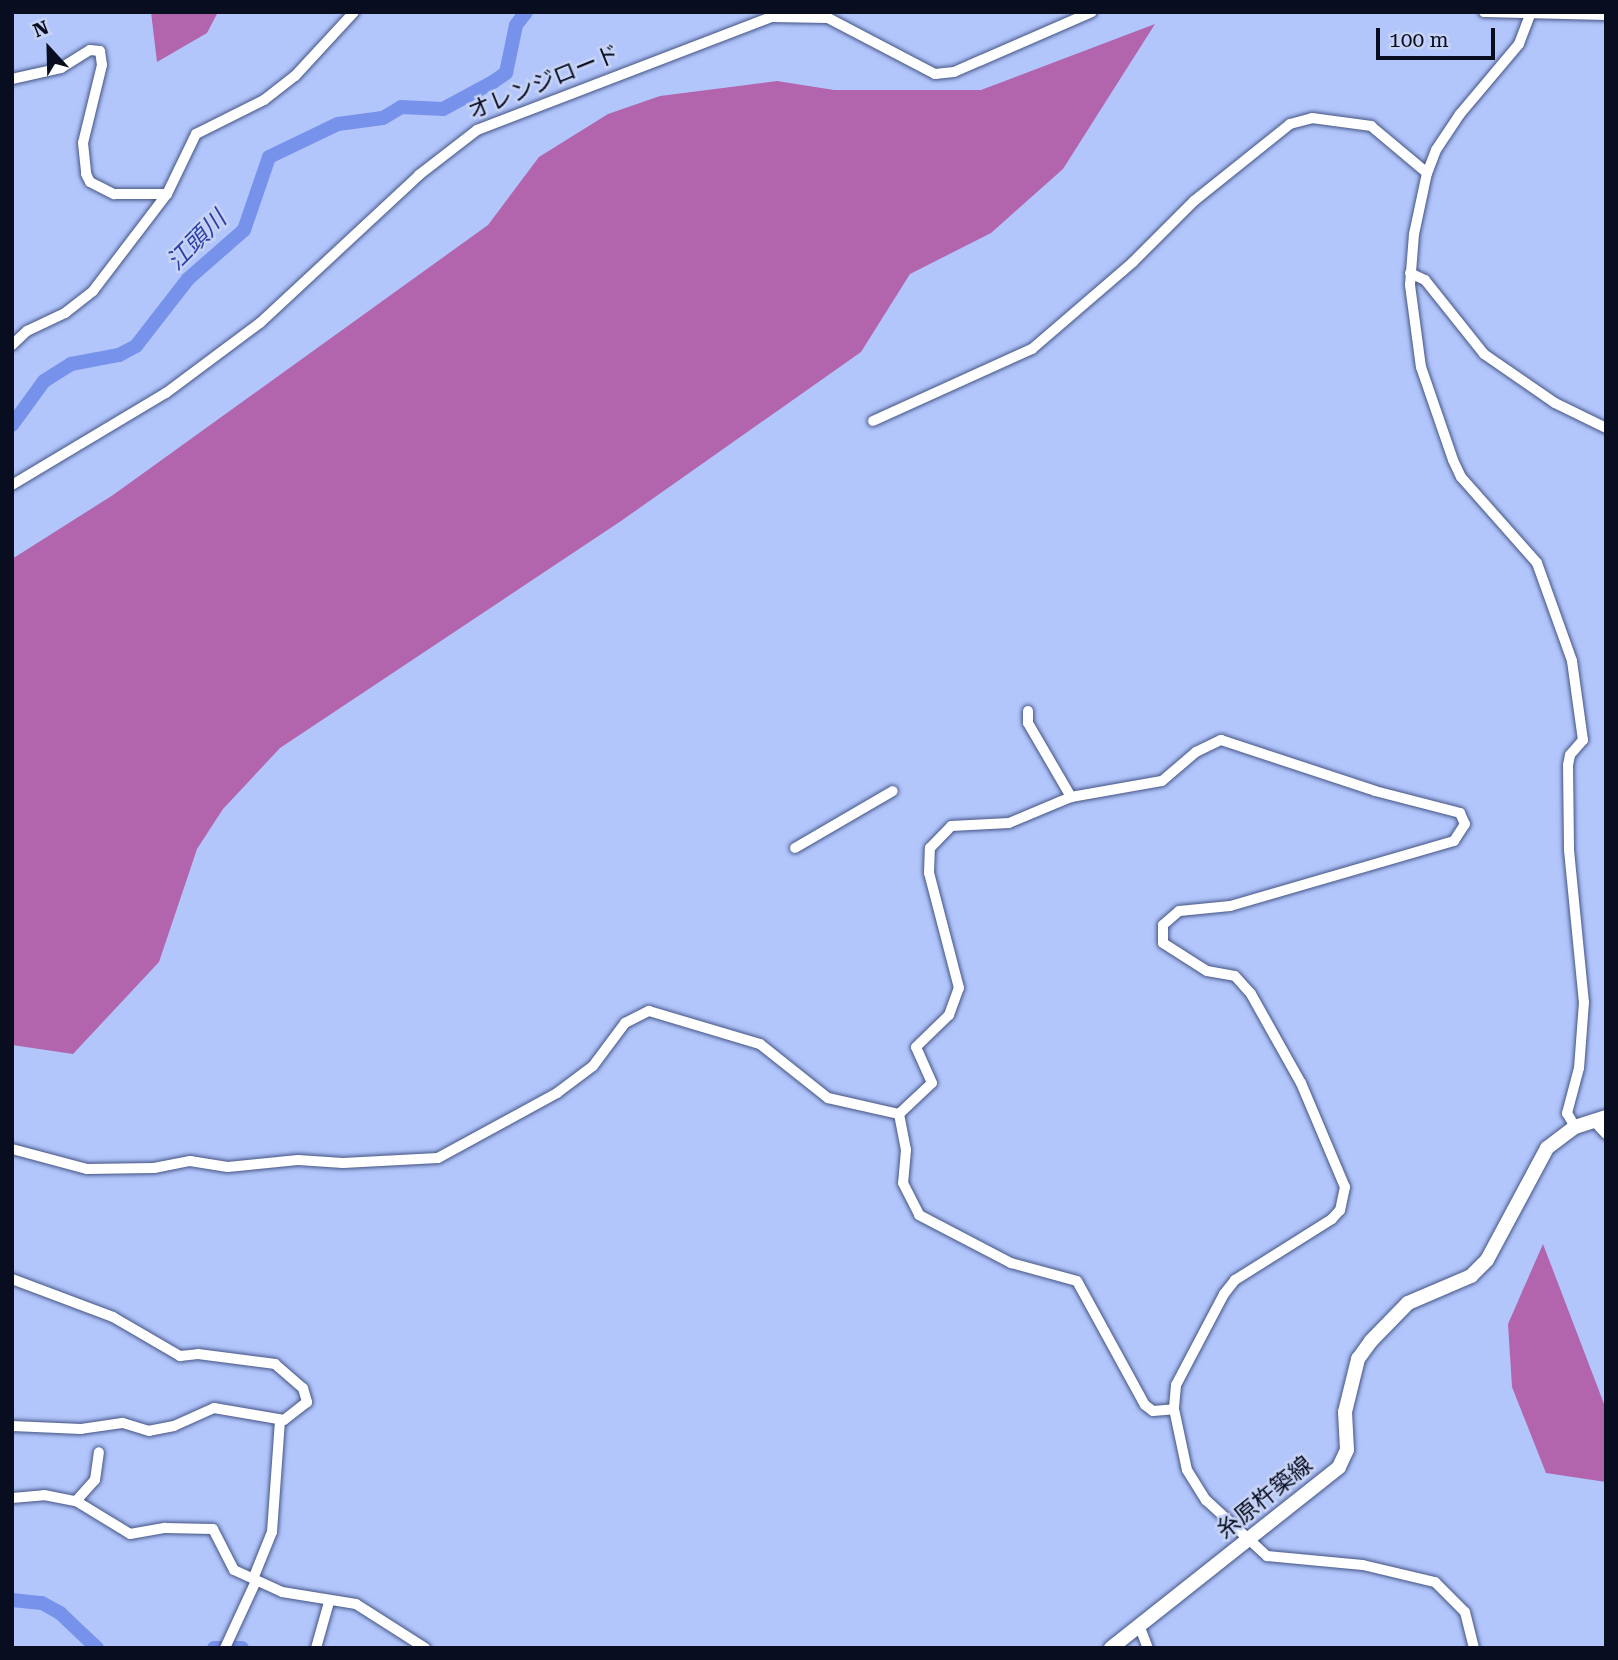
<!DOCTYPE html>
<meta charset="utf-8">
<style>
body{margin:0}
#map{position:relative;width:1618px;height:1660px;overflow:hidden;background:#b2c6fc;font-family:"Roboto Serif","Noto Sans JP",serif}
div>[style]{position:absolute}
.forest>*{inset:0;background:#b265ac}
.river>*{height:14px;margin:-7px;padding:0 7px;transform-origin:7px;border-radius:7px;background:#7792eb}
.roads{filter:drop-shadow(0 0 2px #455484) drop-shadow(0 0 2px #455484)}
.minor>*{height:10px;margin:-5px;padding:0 5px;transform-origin:5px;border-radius:5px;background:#fff}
.major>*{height:14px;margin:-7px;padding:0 7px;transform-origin:7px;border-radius:7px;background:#fff}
span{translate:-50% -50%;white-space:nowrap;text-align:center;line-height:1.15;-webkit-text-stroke:5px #c7d3f5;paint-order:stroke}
.street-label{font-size:23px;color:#080d20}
.water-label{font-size:24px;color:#2c40a5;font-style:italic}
.frame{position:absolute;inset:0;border:14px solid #080d20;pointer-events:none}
.north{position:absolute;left:14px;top:14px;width:70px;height:70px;-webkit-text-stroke:5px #c7d3f5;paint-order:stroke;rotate:338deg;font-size:19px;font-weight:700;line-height:28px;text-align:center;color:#080d20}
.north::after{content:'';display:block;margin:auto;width:24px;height:32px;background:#080d20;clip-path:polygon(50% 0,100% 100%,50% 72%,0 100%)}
.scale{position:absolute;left:1376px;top:28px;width:119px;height:32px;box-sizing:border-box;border:4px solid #080d20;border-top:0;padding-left:9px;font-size:21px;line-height:24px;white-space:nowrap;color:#080d20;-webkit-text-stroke:5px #c7d3f5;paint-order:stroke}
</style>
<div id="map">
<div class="forest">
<div style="clip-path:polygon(151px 12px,218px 12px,207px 33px,157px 62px)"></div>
<div style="clip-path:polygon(1155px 24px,1063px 169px,991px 233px,910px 274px,861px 352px,621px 521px,280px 748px,223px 809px,197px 849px,159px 962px,73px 1054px,12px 1045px,12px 559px,113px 495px,488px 225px,539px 157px,608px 114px,660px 96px,777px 81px,834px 90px,981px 90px)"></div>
<div style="clip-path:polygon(1543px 1244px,1606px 1409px,1606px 1482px,1546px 1473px,1512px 1387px,1508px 1324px)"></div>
</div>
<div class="river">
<div style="left:12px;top:425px;width:54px;rotate:-54deg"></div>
<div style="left:44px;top:381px;width:32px;rotate:-32deg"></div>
<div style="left:71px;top:364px;width:49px;rotate:-10.6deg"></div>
<div style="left:119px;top:355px;width:19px;rotate:-28deg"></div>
<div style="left:136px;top:346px;width:85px;rotate:-52.2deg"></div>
<div style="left:188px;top:279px;width:74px;rotate:-41.2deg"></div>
<div style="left:244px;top:230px;width:77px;rotate:-71.1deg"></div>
<div style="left:269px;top:157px;width:76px;rotate:-25.6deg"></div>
<div style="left:338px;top:124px;width:45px;rotate:-7.6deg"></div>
<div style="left:383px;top:118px;width:21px;rotate:-31deg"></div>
<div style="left:401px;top:107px;width:42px;rotate:2.7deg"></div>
<div style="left:443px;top:109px;width:57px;rotate:-28.4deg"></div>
<div style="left:493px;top:82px;width:16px;rotate:-35deg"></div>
<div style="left:506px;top:73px;width:49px;rotate:-78.2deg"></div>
<div style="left:516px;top:25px;width:16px;rotate:-52deg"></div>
<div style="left:12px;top:1600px;width:30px;rotate:6deg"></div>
<div style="left:42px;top:1603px;width:21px;rotate:29deg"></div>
<div style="left:60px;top:1613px;width:51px;rotate:43.4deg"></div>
<div style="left:214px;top:1648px;width:28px"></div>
</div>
<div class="roads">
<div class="minor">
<div style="left:1484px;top:12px;width:122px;rotate:1.4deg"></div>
<div style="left:1530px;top:15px;width:31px;rotate:111deg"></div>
<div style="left:1519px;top:44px;width:92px;rotate:130.1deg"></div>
<div style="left:1460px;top:114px;width:43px;rotate:123.7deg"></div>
<div style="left:1436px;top:150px;width:25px;rotate:111deg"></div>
<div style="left:1427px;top:173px;width:62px;rotate:102deg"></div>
<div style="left:1414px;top:234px;width:51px;rotate:94.5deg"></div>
<div style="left:1410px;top:285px;width:83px;rotate:82.4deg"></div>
<div style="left:1421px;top:367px;width:98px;rotate:71deg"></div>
<div style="left:1453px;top:460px;width:19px;rotate:65deg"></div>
<div style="left:1461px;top:477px;width:115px;rotate:48.5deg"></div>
<div style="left:1537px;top:563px;width:104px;rotate:70.3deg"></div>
<div style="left:1572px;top:661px;width:80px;rotate:82.1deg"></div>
<div style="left:1583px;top:740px;width:20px;rotate:131deg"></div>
<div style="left:1570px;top:755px;width:10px;rotate:101deg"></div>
<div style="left:1568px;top:765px;width:85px;rotate:89.3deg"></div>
<div style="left:1569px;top:850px;width:153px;rotate:84.4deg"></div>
<div style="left:1584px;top:1002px;width:66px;rotate:94.3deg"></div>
<div style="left:1579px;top:1068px;width:47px;rotate:104.9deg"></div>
<div style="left:1567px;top:1113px;width:16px;rotate:60deg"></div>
<div style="left:12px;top:79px;width:50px;rotate:-12.7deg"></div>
<div style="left:61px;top:68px;width:34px;rotate:-32deg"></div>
<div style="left:90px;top:50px;width:10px;rotate:6deg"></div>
<div style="left:100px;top:51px;width:14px;rotate:82deg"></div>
<div style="left:102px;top:65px;width:80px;rotate:103.7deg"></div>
<div style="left:83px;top:143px;width:31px;rotate:84deg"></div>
<div style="left:86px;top:174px;width:9px;rotate:63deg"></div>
<div style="left:90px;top:182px;width:27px;rotate:27deg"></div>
<div style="left:114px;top:194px;width:53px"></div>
<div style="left:1410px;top:273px;width:17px;rotate:25deg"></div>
<div style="left:1425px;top:280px;width:95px;rotate:51.4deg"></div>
<div style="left:1484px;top:354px;width:86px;rotate:34.6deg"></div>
<div style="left:1555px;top:403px;width:57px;rotate:26.1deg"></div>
<div style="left:12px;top:345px;width:21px;rotate:-43deg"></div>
<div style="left:27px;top:331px;width:42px;rotate:-25.3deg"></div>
<div style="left:65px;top:313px;width:36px;rotate:-38deg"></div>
<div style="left:93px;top:291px;width:122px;rotate:-52.7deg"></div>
<div style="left:167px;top:194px;width:67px;rotate:-64.2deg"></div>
<div style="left:196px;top:134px;width:76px;rotate:-26.6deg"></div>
<div style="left:264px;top:100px;width:39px;rotate:-38deg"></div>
<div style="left:295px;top:76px;width:87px;rotate:-47.3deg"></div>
<div style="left:873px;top:421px;width:175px;rotate:-24.4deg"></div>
<div style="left:1032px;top:349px;width:133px;rotate:-40.7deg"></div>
<div style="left:1133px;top:262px;width:86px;rotate:-45deg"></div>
<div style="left:1194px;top:201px;width:123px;rotate:-38.7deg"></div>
<div style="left:1290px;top:124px;width:23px;rotate:-15deg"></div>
<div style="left:1312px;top:118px;width:60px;rotate:7.7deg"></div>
<div style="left:1371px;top:126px;width:73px;rotate:40deg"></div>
<div style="left:12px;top:485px;width:179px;rotate:-30.9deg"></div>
<div style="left:166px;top:393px;width:117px;rotate:-36.7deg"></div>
<div style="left:260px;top:323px;width:217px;rotate:-42.9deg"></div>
<div style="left:419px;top:175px;width:73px;rotate:-37.8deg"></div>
<div style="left:477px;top:130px;width:316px;rotate:-21deg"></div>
<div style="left:772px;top:17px;width:56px;rotate:1deg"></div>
<div style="left:828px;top:18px;width:121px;rotate:27.6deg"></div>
<div style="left:935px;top:74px;width:19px;rotate:-6deg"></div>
<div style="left:954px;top:72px;width:150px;rotate:-23.5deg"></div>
<div style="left:1028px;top:711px;width:12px;rotate:90deg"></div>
<div style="left:1028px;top:723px;width:86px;rotate:59.8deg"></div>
<div style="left:795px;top:848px;width:113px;rotate:-30.2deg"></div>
<div style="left:899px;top:1114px;width:45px;rotate:-43.2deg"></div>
<div style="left:932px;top:1083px;width:39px;rotate:-114deg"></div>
<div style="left:916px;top:1047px;width:46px;rotate:-44.1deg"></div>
<div style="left:949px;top:1015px;width:29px;rotate:-70deg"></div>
<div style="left:959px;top:988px;width:119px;rotate:-104.6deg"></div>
<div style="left:929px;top:873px;width:25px;rotate:-88deg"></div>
<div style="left:930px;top:848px;width:30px;rotate:-46deg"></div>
<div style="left:951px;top:826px;width:58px;rotate:-3deg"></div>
<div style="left:1009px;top:823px;width:67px;rotate:-22.8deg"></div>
<div style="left:1071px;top:797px;width:92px;rotate:-10deg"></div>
<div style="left:1162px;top:781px;width:45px;rotate:-40.5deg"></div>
<div style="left:1196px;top:752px;width:28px;rotate:-26deg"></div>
<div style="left:1221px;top:740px;width:162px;rotate:18.3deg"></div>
<div style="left:1375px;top:791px;width:88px;rotate:14.5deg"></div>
<div style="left:1460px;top:813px;width:12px;rotate:66deg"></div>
<div style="left:1465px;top:824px;width:20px;rotate:123deg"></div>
<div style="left:1454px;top:841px;width:233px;rotate:163.8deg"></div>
<div style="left:1230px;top:906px;width:51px;rotate:174.4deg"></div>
<div style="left:1179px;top:911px;width:21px;rotate:139deg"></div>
<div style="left:1163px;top:925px;width:18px;rotate:90deg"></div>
<div style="left:1163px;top:943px;width:52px;rotate:32.5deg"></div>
<div style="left:1207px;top:971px;width:28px;rotate:10deg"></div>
<div style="left:1235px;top:976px;width:24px;rotate:48deg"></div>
<div style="left:1251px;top:994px;width:102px;rotate:60.7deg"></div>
<div style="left:1301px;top:1083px;width:113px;rotate:67.1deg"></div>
<div style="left:1345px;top:1187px;width:24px;rotate:102deg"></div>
<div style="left:1340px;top:1210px;width:12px;rotate:132deg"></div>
<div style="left:1332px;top:1219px;width:115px;rotate:147.8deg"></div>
<div style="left:1235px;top:1280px;width:18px;rotate:128deg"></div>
<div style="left:1224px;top:1294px;width:103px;rotate:117.8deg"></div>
<div style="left:1176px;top:1385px;width:24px;rotate:95deg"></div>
<div style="left:1174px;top:1409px;width:62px;rotate:78deg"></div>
<div style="left:1187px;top:1470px;width:36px;rotate:58deg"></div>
<div style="left:1206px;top:1500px;width:83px;rotate:42.6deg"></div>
<div style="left:1267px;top:1556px;width:96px;rotate:5.4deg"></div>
<div style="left:1363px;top:1565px;width:74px;rotate:13.3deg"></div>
<div style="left:1435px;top:1582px;width:42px;rotate:45deg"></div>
<div style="left:1465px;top:1612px;width:37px;rotate:76deg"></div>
<div style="left:899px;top:1114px;width:37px;rotate:79deg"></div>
<div style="left:906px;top:1150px;width:33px;rotate:95deg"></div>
<div style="left:903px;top:1183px;width:36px;rotate:63deg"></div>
<div style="left:919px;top:1215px;width:104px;rotate:27.6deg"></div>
<div style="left:1011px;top:1263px;width:68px;rotate:15.3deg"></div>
<div style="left:1077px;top:1281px;width:141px;rotate:61.3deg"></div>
<div style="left:1145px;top:1405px;width:10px;rotate:37deg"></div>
<div style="left:1153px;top:1411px;width:21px;rotate:-5deg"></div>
<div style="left:1593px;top:1120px;width:19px;rotate:47deg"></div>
<div style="left:12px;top:1149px;width:78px;rotate:14.9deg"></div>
<div style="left:87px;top:1169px;width:67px;rotate:-0.9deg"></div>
<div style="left:154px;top:1168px;width:37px;rotate:-11deg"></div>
<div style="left:190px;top:1161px;width:38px;rotate:9deg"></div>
<div style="left:228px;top:1167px;width:70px;rotate:-5.7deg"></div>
<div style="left:298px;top:1160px;width:45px;rotate:3.8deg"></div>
<div style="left:343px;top:1163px;width:95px;rotate:-3deg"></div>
<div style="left:438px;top:1158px;width:136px;rotate:-28.6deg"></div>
<div style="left:557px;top:1093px;width:45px;rotate:-36.9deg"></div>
<div style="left:593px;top:1066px;width:54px;rotate:-53.3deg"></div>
<div style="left:625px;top:1023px;width:27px;rotate:-27deg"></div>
<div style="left:649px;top:1011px;width:116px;rotate:16.6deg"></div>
<div style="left:760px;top:1044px;width:87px;rotate:38.5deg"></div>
<div style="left:828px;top:1098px;width:73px;rotate:12.7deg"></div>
<div style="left:12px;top:1279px;width:108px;rotate:20.6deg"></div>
<div style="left:113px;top:1317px;width:78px;rotate:30.2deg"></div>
<div style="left:180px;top:1356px;width:18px;rotate:-6deg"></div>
<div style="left:198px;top:1354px;width:78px;rotate:7.4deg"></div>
<div style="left:275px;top:1364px;width:37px;rotate:41deg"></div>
<div style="left:303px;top:1388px;width:15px;rotate:74deg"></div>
<div style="left:307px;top:1402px;width:29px;rotate:142deg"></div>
<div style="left:284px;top:1420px;width:71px;rotate:-170.3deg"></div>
<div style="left:214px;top:1408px;width:44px;rotate:155.8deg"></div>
<div style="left:174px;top:1426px;width:25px;rotate:169deg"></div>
<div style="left:149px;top:1431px;width:28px;rotate:-163deg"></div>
<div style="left:122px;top:1423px;width:41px;rotate:171.7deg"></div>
<div style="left:81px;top:1429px;width:69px;rotate:-177.5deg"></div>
<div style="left:12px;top:1498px;width:32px;rotate:-5deg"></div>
<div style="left:44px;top:1495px;width:33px;rotate:11deg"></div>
<div style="left:76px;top:1501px;width:63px;rotate:31.4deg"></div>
<div style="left:130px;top:1534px;width:36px;rotate:-10deg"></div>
<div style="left:165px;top:1528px;width:48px;rotate:1.2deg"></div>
<div style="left:213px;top:1529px;width:46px;rotate:62.9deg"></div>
<div style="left:234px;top:1570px;width:53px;rotate:24.6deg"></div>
<div style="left:282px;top:1592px;width:75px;rotate:9.2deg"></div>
<div style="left:356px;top:1604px;width:82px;rotate:32.5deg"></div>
<div style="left:76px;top:1501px;width:28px;rotate:-48deg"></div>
<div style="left:95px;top:1480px;width:28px;rotate:-82deg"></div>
<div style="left:253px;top:1579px;width:51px;rotate:-68deg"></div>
<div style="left:272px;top:1532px;width:112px;rotate:-85.9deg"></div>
<div style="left:1139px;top:1625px;width:25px;rotate:69deg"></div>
<div style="left:225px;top:1648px;width:74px;rotate:-65.2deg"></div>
<div style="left:316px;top:1648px;width:48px;rotate:-74.2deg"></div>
</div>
<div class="major">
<div style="left:1111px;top:1648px;width:291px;rotate:-38.4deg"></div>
<div style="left:1339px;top:1467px;width:19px;rotate:-65deg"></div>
<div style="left:1347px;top:1450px;width:38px;rotate:-93deg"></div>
<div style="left:1345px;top:1412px;width:55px;rotate:-76.2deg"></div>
<div style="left:1358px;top:1359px;width:22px;rotate:-54deg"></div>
<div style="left:1371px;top:1341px;width:53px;rotate:-45.8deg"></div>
<div style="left:1408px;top:1303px;width:69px;rotate:-23.2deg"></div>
<div style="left:1471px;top:1276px;width:23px;rotate:-45deg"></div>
<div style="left:1487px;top:1260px;width:127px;rotate:-61.8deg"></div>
<div style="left:1547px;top:1148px;width:35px;rotate:-37deg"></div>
<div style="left:1575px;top:1127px;width:33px;rotate:-18deg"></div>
</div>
</div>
<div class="street-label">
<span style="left:544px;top:83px;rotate:-22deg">オレンジロード</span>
<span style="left:1265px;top:1498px;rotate:-39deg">糸原杵築線</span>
</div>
<div class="water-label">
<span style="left:197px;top:241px;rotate:-45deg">江頭川</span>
</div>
<div class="frame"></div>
<div class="north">N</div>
<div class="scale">100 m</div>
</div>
